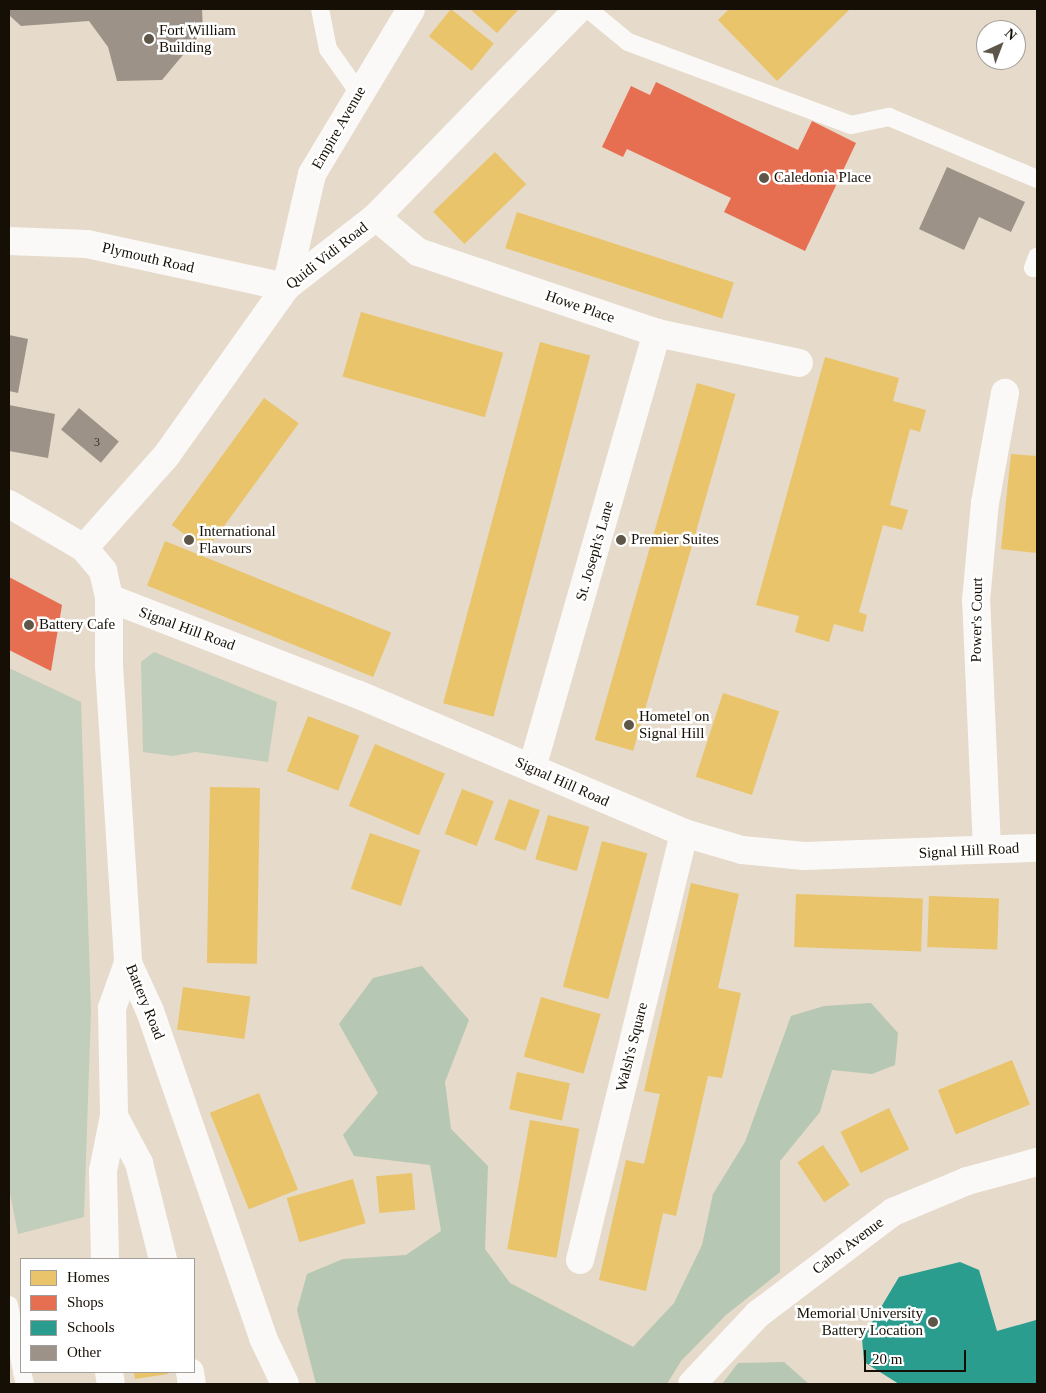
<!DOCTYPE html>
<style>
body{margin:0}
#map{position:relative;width:1046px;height:1393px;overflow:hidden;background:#e6daca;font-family:"Times New Roman",serif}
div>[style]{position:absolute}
.green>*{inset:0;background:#c2cebc}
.forest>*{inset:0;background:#b6c7b3}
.homes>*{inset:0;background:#e9c46a;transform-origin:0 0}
.shops>*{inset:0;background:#e76f51}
.schools>*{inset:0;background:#2a9d8f}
.building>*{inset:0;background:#9c9287;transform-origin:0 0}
.lane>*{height:18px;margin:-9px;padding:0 9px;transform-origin:9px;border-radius:9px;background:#fbf9f7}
.street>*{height:28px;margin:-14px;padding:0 14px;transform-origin:14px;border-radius:14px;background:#fbf9f7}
.secondary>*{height:28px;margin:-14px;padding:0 14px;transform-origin:14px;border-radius:14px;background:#fbf9f7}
.dots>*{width:14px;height:14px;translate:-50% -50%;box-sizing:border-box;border:2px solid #fff;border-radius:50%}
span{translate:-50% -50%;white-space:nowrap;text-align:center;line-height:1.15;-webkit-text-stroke:5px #fff;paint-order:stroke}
.number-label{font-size:12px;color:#383026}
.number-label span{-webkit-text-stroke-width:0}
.poi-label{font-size:15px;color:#160f05}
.left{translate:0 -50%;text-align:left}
.right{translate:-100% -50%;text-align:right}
.street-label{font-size:15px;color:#160f05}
.frame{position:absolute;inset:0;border:10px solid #160f05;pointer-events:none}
.legend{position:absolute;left:20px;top:1258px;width:175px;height:115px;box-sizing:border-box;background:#fff;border:1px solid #a29f9b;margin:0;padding:6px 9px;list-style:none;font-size:15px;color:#160f05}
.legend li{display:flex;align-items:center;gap:10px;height:25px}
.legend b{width:25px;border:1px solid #a29f9b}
.north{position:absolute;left:976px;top:20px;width:50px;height:50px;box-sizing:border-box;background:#fff;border:1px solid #a29f9b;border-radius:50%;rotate:43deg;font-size:14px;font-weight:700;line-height:20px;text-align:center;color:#160f05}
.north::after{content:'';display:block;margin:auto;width:18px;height:22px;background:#5f564a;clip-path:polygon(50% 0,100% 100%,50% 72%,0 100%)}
.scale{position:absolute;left:864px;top:1350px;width:102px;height:22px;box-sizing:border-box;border:2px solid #160f05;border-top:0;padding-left:6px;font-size:15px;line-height:18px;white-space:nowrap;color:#160f05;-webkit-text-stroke:4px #fff;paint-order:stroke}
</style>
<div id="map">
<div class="green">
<div style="clip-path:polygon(154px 652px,277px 702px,268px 762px,195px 752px,173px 756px,143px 752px,141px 662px)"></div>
<div style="clip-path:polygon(9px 668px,81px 702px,91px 1011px,84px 1217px,18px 1234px,9px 1188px)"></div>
</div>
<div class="forest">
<div style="clip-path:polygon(422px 966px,469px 1020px,445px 1082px,451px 1129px,488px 1166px,485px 1249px,510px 1283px,633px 1347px,674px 1303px,702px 1245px,713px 1194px,745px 1142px,791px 1016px,824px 1006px,871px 1003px,898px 1033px,895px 1065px,872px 1074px,832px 1070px,820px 1112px,780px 1161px,780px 1272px,726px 1315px,681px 1361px,667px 1384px,316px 1384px,297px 1310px,307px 1274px,343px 1259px,406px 1255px,441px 1231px,430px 1165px,354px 1156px,343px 1135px,378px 1093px,339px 1024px,373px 978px)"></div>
<div style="clip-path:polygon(784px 1362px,809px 1384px,722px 1384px,738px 1363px)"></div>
</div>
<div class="homes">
<div style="left:451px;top:9px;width:55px;height:35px;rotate:39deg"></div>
<div style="clip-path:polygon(470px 9px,519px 9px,497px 33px)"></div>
<div style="clip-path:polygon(729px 9px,850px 9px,777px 81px,718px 20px)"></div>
<div style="left:495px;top:152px;width:45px;height:86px;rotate:46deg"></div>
<div style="left:517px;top:212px;width:228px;height:38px;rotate:18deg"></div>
<div style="left:361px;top:312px;width:148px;height:67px;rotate:16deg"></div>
<div style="left:540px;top:342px;width:52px;height:374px;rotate:15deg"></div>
<div style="clip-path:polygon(825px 357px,899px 378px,893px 401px,926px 410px,920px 432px,910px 429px,890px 505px,908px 510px,902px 530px,883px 525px,859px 612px,867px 615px,863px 632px,834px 624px,829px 642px,795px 632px,799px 616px,756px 605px)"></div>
<div style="left:697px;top:383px;width:40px;height:371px;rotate:16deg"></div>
<div style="left:264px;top:398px;width:43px;height:157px;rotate:36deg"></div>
<div style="clip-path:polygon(1011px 454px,1037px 456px,1037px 553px,1001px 549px)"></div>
<div style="left:165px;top:541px;width:244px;height:48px;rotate:22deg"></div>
<div style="left:723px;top:693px;width:59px;height:88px;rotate:18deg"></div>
<div style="left:308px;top:716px;width:55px;height:59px;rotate:21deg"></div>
<div style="left:375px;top:744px;width:76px;height:67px;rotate:23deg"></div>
<div style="left:210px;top:787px;width:50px;height:176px;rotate:1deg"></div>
<div style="left:462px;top:789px;width:34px;height:48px;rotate:21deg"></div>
<div style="left:509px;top:799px;width:33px;height:43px;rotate:20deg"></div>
<div style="left:548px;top:815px;width:43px;height:46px;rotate:16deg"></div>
<div style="left:370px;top:833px;width:53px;height:59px;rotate:19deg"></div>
<div style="left:602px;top:841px;width:47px;height:151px;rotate:15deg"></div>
<div style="clip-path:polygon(691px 883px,739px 894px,718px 988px,741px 993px,722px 1078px,708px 1076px,676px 1216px,663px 1213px,646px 1291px,599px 1280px,626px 1160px,644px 1164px,660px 1094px,644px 1091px)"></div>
<div style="left:796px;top:894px;width:127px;height:53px;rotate:2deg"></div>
<div style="left:929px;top:896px;width:70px;height:51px;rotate:2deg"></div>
<div style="left:183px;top:987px;width:68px;height:43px;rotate:8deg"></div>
<div style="left:541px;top:997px;width:62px;height:62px;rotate:16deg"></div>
<div style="left:1012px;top:1060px;width:48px;height:80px;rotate:68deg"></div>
<div style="left:517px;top:1072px;width:54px;height:38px;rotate:12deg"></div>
<div style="left:259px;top:1093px;width:104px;height:53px;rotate:68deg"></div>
<div style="left:889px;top:1108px;width:46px;height:54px;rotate:64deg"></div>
<div style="left:530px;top:1120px;width:50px;height:131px;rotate:10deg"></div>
<div style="left:823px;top:1145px;width:48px;height:31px;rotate:56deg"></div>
<div style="left:412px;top:1173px;width:37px;height:36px;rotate:85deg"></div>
<div style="left:353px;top:1179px;width:46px;height:69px;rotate:74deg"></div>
<div style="clip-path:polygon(134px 1372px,168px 1372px,168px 1374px,135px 1379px)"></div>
</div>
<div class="shops">
<div style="clip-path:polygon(656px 82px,798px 150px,812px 121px,856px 143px,805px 251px,724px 212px,731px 198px,627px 149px,623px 157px,602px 147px,631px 86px,650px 95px)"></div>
<div style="clip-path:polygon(9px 577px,62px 605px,51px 671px,9px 650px)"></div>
</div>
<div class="schools">
<div style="clip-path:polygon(960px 1262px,979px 1270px,997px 1331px,1036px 1320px,1037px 1384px,899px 1384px,864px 1362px,862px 1339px,899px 1277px)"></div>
</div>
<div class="building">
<div style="clip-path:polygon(9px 9px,202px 9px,203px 31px,162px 80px,117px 81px,108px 47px,89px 21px,21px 26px,9px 15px)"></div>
<div style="clip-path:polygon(947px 167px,1025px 202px,1011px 232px,979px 217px,964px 250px,919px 229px)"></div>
<div style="clip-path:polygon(9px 335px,28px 339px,18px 393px,9px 391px)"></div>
<div style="clip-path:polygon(9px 405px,55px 414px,48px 458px,9px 451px)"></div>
<div style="left:79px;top:408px;width:52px;height:28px;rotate:40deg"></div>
</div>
<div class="lane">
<div style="left:320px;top:9px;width:41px;rotate:78.7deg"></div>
<div style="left:328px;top:49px;width:54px;rotate:54.8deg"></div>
<div style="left:588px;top:9px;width:52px;rotate:39.5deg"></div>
<div style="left:628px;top:42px;width:238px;rotate:20.4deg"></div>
<div style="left:851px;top:125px;width:39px;rotate:-12deg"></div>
<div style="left:889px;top:117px;width:160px;rotate:22.7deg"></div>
<div style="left:1033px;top:268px;width:12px;rotate:-70deg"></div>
<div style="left:9px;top:1305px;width:63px;rotate:79deg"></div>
<div style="left:22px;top:1372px;width:12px;rotate:76deg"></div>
</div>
<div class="street">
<div style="left:376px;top:217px;width:55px;rotate:39.8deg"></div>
<div style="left:418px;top:252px;width:252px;rotate:18.7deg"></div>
<div style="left:657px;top:333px;width:145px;rotate:11.9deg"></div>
<div style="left:9px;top:241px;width:78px;rotate:2.2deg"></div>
<div style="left:87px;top:244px;width:204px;rotate:12.2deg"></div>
<div style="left:286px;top:287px;width:116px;rotate:-77deg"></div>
<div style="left:312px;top:174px;width:192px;rotate:-59deg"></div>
<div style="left:109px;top:598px;width:68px;rotate:90deg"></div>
<div style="left:109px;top:666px;width:298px;rotate:86.3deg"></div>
<div style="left:128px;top:963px;width:53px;rotate:65.4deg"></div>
<div style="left:150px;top:1011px;width:346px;rotate:70.9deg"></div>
<div style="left:263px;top:1338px;width:51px;rotate:64.4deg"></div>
<div style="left:532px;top:768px;width:453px;rotate:-74deg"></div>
<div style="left:987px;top:849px;width:248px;rotate:-92.5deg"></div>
<div style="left:976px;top:601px;width:98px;rotate:-84.8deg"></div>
<div style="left:985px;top:503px;width:112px;rotate:-79.7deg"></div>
<div style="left:128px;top:963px;width:48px;rotate:109.6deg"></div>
<div style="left:112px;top:1008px;width:108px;rotate:88.9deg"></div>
<div style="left:114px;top:1116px;width:53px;rotate:62deg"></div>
<div style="left:139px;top:1163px;width:99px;rotate:76deg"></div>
<div style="left:105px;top:1259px;width:88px;rotate:-91.3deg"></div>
<div style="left:103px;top:1171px;width:56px;rotate:-78.7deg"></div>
<div style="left:580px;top:1260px;width:439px;rotate:-76.3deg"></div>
<div style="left:109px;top:1372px;width:12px;rotate:81deg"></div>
<div style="left:190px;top:1372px;width:12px;rotate:81deg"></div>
<div style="left:692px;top:1384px;width:96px;rotate:-46.7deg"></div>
<div style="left:758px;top:1314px;width:169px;rotate:-37.1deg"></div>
<div style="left:893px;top:1212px;width:80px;rotate:-22.7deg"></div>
<div style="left:967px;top:1181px;width:73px;rotate:-15.2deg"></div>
</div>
<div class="secondary">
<div style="left:9px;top:504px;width:87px;rotate:30.4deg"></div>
<div style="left:84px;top:548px;width:30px;rotate:50deg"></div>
<div style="left:103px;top:571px;width:28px;rotate:77deg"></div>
<div style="left:109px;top:598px;width:266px;rotate:21.2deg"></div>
<div style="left:357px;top:694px;width:355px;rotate:23deg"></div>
<div style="left:684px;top:833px;width:60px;rotate:16.3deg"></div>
<div style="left:742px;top:850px;width:62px;rotate:5.5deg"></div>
<div style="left:804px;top:856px;width:233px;rotate:-2deg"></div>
<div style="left:84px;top:548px;width:123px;rotate:-48.3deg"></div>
<div style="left:166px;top:456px;width:207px;rotate:-54.6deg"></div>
<div style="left:286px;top:287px;width:114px;rotate:-37.9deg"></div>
<div style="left:376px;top:217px;width:290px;rotate:-45.8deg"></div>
</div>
<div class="dots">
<div style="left:149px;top:39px;background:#5f564a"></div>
<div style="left:764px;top:178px;background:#5f564a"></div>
<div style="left:189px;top:540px;background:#5f564a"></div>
<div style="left:621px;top:540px;background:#5f564a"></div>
<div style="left:29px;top:625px;background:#5f564a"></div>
<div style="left:629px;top:725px;background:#5f564a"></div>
<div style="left:933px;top:1322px;background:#5f564a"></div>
</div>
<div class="number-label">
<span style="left:97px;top:443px">3</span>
</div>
<div class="poi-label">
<span class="left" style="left:159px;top:39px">Fort William<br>Building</span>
<span class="left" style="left:774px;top:178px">Caledonia Place</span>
<span class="left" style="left:199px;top:540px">International<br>Flavours</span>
<span class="left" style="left:631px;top:540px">Premier Suites</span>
<span class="left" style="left:39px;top:625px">Battery Cafe</span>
<span class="left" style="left:639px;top:725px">Hometel on<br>Signal Hill</span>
<span class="right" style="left:923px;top:1322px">Memorial University<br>Battery Location</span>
</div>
<div class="street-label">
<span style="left:339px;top:128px;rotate:-60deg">Empire Avenue</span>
<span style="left:327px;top:256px;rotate:-38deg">Quidi Vidi Road</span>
<span style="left:148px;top:258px;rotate:13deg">Plymouth Road</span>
<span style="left:580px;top:307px;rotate:19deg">Howe Place</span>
<span style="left:595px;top:551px;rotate:-74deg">St. Joseph's Lane</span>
<span style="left:977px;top:620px;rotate:-89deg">Power's Court</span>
<span style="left:187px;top:629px;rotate:20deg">Signal Hill Road</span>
<span style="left:562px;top:782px;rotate:24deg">Signal Hill Road</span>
<span style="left:969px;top:851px;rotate:-3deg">Signal Hill Road</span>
<span style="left:145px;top:1002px;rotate:68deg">Battery Road</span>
<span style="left:632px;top:1047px;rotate:-76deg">Walsh's Square</span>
<span style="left:848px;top:1246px;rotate:-37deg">Cabot Avenue</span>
</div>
<div class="frame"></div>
<ul class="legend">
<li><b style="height:14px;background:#e9c46a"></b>Homes</li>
<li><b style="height:14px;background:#e76f51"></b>Shops</li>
<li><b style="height:14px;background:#2a9d8f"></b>Schools</li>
<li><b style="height:14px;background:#9c9287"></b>Other</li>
</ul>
<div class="north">N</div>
<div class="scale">20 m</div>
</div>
